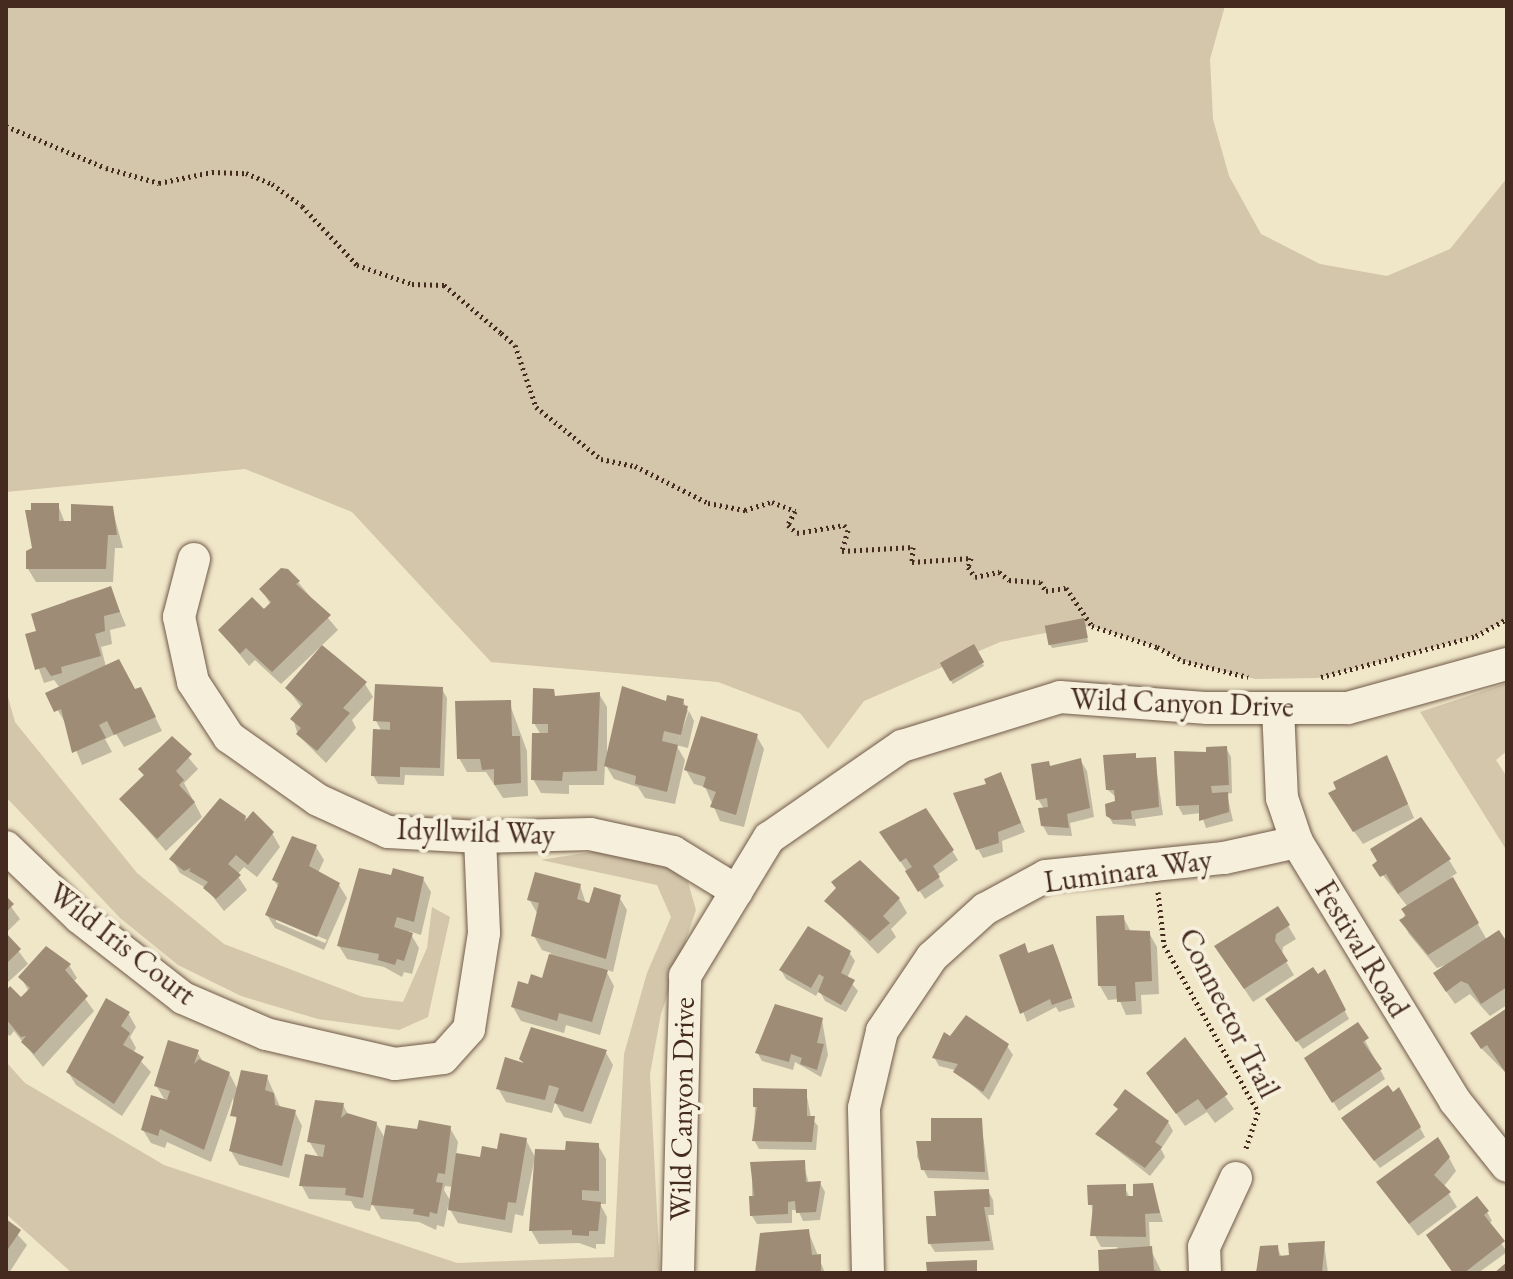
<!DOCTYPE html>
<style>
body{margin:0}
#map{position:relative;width:1513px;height:1279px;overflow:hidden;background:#f0e6c8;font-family:"EB Garamond",serif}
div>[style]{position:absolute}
.green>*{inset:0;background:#d3c6ab}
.shadow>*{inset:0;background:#0003;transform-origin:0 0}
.building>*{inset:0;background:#9e8c77;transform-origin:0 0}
.path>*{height:5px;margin-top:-2.5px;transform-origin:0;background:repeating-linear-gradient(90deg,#452b1f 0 2px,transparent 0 6px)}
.roads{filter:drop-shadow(0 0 2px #705a49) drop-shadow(0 0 2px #705a49)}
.minor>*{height:32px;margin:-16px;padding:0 16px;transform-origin:16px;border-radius:16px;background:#f5efdb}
span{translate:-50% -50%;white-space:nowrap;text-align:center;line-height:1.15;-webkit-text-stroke:8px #f5efdb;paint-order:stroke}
.street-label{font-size:30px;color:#452b1f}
.frame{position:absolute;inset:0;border:8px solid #452b1f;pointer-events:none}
</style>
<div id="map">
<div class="green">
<div style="clip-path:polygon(6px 6px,1225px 6px,1210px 59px,1213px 119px,1229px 176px,1261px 234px,1320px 264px,1387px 276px,1450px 249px,1507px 178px,1507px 619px,1476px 636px,1318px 678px,1255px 679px,1183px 661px,1157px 647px,1092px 626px,1040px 634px,1000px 642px,864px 701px,828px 749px,800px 713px,718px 682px,491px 662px,352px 512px,245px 469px,6px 492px)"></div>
<div style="clip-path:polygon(1507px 683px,1507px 751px,1496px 760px,1507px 777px,1507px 851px,1420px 712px)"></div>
<div style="clip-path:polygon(6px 690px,15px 722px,137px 873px,224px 944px,363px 997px,403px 1002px,427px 948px,432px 907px,450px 917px,428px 1017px,399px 1030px,318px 1019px,241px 996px,178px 965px,120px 918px,6px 797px)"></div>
<div style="clip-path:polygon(603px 850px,669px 868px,688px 882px,696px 910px,661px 1014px,650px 1074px,660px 1273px,72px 1273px,6px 1214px,6px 1062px,25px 1083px,164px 1165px,457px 1263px,614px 1257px,624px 1054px,647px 973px,671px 917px,657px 885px,541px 860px)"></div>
</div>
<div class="shadow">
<div style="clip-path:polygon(58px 505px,65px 523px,112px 508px,123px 548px,115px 548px,113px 582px,36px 582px,28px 569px)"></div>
<div style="clip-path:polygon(298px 582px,338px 630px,281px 684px,255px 660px,249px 666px,220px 630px,271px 605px,261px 589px)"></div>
<div style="clip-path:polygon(110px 588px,126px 626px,110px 630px,112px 644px,101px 647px,106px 667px,148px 703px,162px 731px,124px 747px,116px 734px,105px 739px,112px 752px,82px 765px,66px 724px,48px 694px,60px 688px,54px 680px,44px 683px,27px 636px,39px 633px,67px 606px,66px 601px)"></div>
<div style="clip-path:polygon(1085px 624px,1088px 642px,1052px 648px,1050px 644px)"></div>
<div style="left:973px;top:647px;width:22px;height:36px;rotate:60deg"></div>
<div style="clip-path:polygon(365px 684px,373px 697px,352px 720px,356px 728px,326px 763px,298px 735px,293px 719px,302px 708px,287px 688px)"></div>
<div style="clip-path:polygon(442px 689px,447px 698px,444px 776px,405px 775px,404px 785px,378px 784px,373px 775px,382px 732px,376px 721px)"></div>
<div style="clip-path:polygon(552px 691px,556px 697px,599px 694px,607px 707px,607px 760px,667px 703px,683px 701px,688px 711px,677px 744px,689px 711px,694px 721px,688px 748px,676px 745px,685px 760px,675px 804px,645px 798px,638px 787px,614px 779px,605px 764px,604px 785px,569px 785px,569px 794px,541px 793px,533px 779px,541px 735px,534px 723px)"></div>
<div style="clip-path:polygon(509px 702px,527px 751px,528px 796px,503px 798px,486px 772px,467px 772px,459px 758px)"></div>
<div style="clip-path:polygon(756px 735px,764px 749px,744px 827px,720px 821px,705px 787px,694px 784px,686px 770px)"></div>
<div style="clip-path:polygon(172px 738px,198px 769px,184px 783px,202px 817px,166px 851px,121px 800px,145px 777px,140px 769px)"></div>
<div style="clip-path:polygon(1226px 748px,1231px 757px,1232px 793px,1227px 794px,1233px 821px,1206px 828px,1201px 813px,1183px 815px,1178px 806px,1208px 754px)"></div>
<div style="clip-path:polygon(1155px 759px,1163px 815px,1135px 819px,1136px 826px,1113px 824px,1108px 815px,1117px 798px,1108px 790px)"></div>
<div style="clip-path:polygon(1048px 763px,1051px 768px,1082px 763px,1087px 771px,1094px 817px,1070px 823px,1072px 836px,1048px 835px,1043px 826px,1044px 809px,1038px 799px)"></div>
<div style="clip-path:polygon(1394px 771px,1414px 818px,1363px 844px,1339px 810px)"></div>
<div style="clip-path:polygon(1005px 783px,1025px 832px,1002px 841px,1003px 852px,983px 858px,978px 849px)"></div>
<div style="clip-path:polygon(926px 810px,958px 860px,937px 875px,944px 886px,925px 899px,887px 841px)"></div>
<div style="clip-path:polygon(244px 817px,272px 833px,280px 847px,257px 877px,244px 867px,237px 875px,247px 890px,224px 911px,206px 888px,180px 873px,172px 859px)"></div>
<div style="clip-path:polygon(evenodd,316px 847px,324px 860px,318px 873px,339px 885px,347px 898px,324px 950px,275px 928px,267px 915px,279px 888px,274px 880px,316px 847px,276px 918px,327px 940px,325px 943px,276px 922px,276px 918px)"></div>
<div style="clip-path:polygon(1449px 860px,1457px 873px,1451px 877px,1487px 940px,1507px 948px,1507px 1005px,1490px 1016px,1470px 994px,1455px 1004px,1443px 987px,1449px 964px,1437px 968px,1409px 934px,1402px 921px,1408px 907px,1375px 865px)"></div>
<div style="clip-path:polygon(392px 877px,423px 879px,431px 892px,421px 935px,409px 931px,419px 948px,412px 974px,404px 972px,402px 977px,384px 967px,347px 959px,339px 946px)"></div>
<div style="clip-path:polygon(580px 885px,586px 904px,619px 897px,627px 910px,613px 972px,605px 969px,614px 986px,600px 1035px,566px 1025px,564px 1033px,521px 1021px,513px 1007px,530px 986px,543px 980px,551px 953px,542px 950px,534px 936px,537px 913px,529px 899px)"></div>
<div style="clip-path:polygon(899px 899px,907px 913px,891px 929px,896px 937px,878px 954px,827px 901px)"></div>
<div style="clip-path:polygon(6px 900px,20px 919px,6px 933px)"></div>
<div style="clip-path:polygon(1278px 909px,1296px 939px,1283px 947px,1282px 955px,1294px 975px,1253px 1002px,1225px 960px)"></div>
<div style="clip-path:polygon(1123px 917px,1131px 932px,1149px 933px,1157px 947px,1159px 994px,1141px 995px,1142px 1014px,1126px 1015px,1119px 999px,1108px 1000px,1100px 986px)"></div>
<div style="clip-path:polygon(6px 934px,28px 964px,6px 984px)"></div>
<div style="clip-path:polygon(1024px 946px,1029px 954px,1057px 955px,1075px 1007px,1059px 1012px,1056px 1007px,1027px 1022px,1002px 956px)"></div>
<div style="clip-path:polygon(849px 952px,855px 961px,847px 978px,858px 991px,846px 1012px,825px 1001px,819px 990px,816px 996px,786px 979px,781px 970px)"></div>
<div style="clip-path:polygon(69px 965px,77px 978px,73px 982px,94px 1011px,43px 1067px,14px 1031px,10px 1036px,6px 1033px,6px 995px,21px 1000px,29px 992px,21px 977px)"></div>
<div style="clip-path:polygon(1318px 977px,1329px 981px,1349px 1019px,1303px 1049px,1272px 1008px)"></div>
<div style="clip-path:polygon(1507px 1010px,1507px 1074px,1480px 1047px)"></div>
<div style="clip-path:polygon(128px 1013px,136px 1027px,130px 1037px,136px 1048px,133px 1053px,151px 1072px,122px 1116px,76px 1085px,68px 1072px)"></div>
<div style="clip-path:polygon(822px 1020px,828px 1055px,821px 1077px,795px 1062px,793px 1070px,762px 1061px,757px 1052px)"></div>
<div style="clip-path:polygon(1357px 1025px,1385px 1079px,1339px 1111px,1307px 1059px)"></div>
<div style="clip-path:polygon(950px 1039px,1007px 1046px,1013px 1055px,989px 1100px,955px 1070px,939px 1066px,934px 1057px)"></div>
<div style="clip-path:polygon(1185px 1040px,1234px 1109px,1215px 1123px,1207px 1112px,1185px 1126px,1148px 1073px)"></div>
<div style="clip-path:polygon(605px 1051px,613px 1065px,591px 1124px,564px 1117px,555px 1102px,552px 1113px,506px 1102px,498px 1088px,525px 1065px,521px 1058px)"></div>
<div style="clip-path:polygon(197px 1052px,204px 1063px,229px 1073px,238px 1090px,267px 1077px,281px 1109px,295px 1112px,302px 1126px,289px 1178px,239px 1165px,231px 1151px,237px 1126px,233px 1098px,211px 1162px,167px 1142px,165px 1148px,151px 1143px,143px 1130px,166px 1102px,156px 1085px)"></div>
<div style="clip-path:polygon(1399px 1090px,1425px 1137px,1380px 1168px,1348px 1127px)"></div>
<div style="clip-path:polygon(806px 1091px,811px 1118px,818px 1126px,816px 1150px,759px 1149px,754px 1140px,755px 1106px)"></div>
<div style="clip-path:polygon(evenodd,343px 1105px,349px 1116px,376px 1123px,386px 1140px,450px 1128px,458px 1142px,456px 1155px,482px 1159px,526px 1140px,535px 1157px,523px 1216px,515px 1214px,512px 1233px,458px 1223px,448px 1206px,444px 1227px,437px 1225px,436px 1230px,419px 1222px,381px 1219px,372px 1203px,370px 1211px,355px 1208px,351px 1201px,309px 1199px,302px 1186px,319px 1158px,309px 1141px,343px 1105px,445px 1186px,454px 1187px,451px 1202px,444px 1190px,445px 1186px)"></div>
<div style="clip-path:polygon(1116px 1105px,1168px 1122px,1173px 1131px,1161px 1149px,1165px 1157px,1150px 1176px,1097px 1134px,1119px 1111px)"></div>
<div style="clip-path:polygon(981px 1120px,989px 1180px,928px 1178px,917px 1157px,918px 1143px,933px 1143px)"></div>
<div style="clip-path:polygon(598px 1145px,606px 1159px,606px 1204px,600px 1204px,607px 1217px,605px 1244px,596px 1244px,596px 1249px,579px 1243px,539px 1244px,531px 1230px,567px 1152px)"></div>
<div style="clip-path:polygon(1446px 1152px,1456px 1171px,1444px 1186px,1457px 1207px,1418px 1236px,1378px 1183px)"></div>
<div style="clip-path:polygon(803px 1162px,809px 1184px,820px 1183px,825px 1192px,820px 1220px,803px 1221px,798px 1210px,792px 1210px,792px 1223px,757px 1224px,752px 1216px,752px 1164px)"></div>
<div style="clip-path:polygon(1152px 1185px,1163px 1222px,1149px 1222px,1150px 1248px,1162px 1273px,1102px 1273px,1118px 1247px,1101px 1247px,1096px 1238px,1089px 1187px,1124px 1186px,1130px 1198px)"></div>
<div style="clip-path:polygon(988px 1191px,993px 1200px,994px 1215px,988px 1215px,994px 1250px,935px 1252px,930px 1244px,938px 1218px)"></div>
<div style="clip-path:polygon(1487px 1212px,1492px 1221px,1488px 1224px,1507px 1252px,1478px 1273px,1457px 1273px,1434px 1244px)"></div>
<div style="clip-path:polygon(6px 1222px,27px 1245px,9px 1273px,6px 1273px)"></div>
<div style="clip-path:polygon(808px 1231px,825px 1273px,759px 1273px)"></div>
<div style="clip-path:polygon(1324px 1243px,1328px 1273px,1258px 1273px,1277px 1247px,1282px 1258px)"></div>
</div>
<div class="building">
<div style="clip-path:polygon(31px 503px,59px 503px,59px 521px,71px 521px,71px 504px,113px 506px,117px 535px,108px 535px,106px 569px,26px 569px,26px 551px,32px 548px,25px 510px,31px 510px)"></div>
<div style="clip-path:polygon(281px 568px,288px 569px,300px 581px,296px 584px,331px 615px,272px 672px,246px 648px,240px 654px,218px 630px,252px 597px,264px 609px,271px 602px,259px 589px)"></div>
<div style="clip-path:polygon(111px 586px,120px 612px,104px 616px,105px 631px,95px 634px,101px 656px,61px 667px,62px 673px,51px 676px,45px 667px,35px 670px,25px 634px,36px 631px,31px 614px)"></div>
<div style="left:1084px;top:618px;width:20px;height:40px;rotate:79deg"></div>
<div style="left:974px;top:644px;width:21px;height:39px;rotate:61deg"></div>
<div style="clip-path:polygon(322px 645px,367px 682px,343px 708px,350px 713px,317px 751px,296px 734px,301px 728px,290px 719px,303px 704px,285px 688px)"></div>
<div style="clip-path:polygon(119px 659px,135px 689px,141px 687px,156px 717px,114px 735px,107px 721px,99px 725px,106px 738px,72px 753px,61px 709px,54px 712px,45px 693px)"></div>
<div style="clip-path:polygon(375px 684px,443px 687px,440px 768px,400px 767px,400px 777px,371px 776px,373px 729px,390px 730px,390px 722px,373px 721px)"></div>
<div style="clip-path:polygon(622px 686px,666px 701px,667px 695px,684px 699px,683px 705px,688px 706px,681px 735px,664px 731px,662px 741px,678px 745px,667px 792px,635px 784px,636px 776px,604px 766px)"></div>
<div style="clip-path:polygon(533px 688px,554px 689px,555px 696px,600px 692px,597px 771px,563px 772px,562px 781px,531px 780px,532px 733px,548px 733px,548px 724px,532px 724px)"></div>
<div style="clip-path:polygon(511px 700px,512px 736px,520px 736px,521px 783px,494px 785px,494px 769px,482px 770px,480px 759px,457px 759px,455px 701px)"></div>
<div style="clip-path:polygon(701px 716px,758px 734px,736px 815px,710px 807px,716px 792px,703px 787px,706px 777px,684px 770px)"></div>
<div style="clip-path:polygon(172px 736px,192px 754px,176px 771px,184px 780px,179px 785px,195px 802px,157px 839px,119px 799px,144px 775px,138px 769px)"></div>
<div style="clip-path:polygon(1227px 746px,1229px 785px,1211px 786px,1212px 793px,1228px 792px,1229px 812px,1199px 821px,1199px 805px,1176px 806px,1174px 751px,1206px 752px,1206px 747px)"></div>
<div style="clip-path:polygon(1136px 753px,1136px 758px,1156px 757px,1159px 807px,1131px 811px,1132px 819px,1113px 820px,1106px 816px,1105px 804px,1115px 801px,1114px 790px,1106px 790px,1103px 755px)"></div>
<div style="clip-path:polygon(1387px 755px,1408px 804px,1353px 832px,1328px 793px,1336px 789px,1333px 782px)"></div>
<div style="clip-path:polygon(1081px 758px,1090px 808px,1067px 814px,1069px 828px,1041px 826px,1038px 808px,1048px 807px,1047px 798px,1036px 800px,1031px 764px,1049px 761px,1050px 766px)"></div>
<div style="clip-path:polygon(1001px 772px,1021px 823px,998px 832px,999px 843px,976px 850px,953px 793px,986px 784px,984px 779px)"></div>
<div style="clip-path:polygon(220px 798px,246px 816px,244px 822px,253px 811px,274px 832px,248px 865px,236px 855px,228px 864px,241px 875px,216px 899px,203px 888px,208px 882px,189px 871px,191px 868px,184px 871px,169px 859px)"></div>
<div style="clip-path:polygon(926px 808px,954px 850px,933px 866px,940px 877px,918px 892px,905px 871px,912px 867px,906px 858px,900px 862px,879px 832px)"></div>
<div style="clip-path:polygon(1421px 817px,1451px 859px,1398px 894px,1386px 874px,1380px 877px,1372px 865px,1377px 861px,1370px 849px)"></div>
<div style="clip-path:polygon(292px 836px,317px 845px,309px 866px,340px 883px,317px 937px,265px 915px,279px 883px,272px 880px)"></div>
<div style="clip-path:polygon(860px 860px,900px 898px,883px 916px,890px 923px,870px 941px,824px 901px,836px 888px,831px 882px)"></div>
<div style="clip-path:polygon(359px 868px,391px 875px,393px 868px,424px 877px,414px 922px,397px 917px,394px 927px,413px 933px,404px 961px,397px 959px,395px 965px,378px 960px,379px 954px,337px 946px)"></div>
<div style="clip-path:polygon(535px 872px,581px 884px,577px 899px,589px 903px,594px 887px,621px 895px,606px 959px,531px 936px,539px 903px,527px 900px)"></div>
<div style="clip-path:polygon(1453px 877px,1479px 923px,1428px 955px,1399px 920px,1406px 916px,1401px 909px)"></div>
<div style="clip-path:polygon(6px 896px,14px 904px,6px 912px)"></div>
<div style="clip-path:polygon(1278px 906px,1290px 925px,1276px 934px,1275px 941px,1288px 961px,1244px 989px,1214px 946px)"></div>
<div style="clip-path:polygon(1124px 915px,1125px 930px,1150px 931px,1152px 981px,1135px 982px,1136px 1001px,1117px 1002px,1116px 986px,1098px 986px,1096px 916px)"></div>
<div style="clip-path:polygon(808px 926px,851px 951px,841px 973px,855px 980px,841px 1005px,818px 992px,824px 977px,819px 974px,811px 988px,779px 970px)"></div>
<div style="clip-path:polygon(1499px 930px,1507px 942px,1507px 987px,1481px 1004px,1468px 984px,1461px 981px,1446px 992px,1433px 973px)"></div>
<div style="clip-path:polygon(6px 933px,21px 949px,6px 964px)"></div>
<div style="clip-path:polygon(1025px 943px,1028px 953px,1053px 944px,1072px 998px,1052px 1005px,1050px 999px,1020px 1014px,999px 955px)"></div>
<div style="clip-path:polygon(46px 946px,71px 964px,65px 970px,88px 996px,34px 1054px,21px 1042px,26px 1036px,21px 1037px,6px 1019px,6px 991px,10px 986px,21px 997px,30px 988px,18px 977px)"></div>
<div style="clip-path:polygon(549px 954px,608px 970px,592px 1022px,559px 1013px,557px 1021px,511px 1007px,518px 981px,528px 984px,531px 974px,542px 978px)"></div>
<div style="clip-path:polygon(1313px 967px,1318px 974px,1325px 969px,1346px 1010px,1296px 1042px,1265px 999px)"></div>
<div style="clip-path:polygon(106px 998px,130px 1012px,121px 1026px,130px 1033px,123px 1045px,144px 1057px,114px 1104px,66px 1072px)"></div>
<div style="clip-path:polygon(775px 1004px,823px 1018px,817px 1043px,824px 1044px,817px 1070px,800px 1064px,802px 1058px,791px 1054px,789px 1062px,755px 1053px)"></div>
<div style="clip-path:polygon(1507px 1008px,1507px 1075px,1487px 1045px,1481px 1049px,1470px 1033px)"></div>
<div style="clip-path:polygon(966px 1015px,1009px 1044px,983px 1092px,953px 1072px,958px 1064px,932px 1058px,944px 1032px,950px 1036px)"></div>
<div style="clip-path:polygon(1358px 1022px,1369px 1038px,1363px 1042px,1382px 1069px,1332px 1103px,1304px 1058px)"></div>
<div style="clip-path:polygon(531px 1027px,607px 1050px,583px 1112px,554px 1103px,559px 1088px,549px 1085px,545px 1100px,496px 1089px,505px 1057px,524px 1063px,519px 1059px)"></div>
<div style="clip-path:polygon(1185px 1037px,1228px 1094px,1206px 1110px,1198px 1099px,1176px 1114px,1146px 1073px)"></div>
<div style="clip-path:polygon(168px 1040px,199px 1050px,194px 1064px,199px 1059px,230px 1072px,204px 1150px,160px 1129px,158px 1136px,141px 1130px,151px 1095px,167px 1100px,170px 1091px,154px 1086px)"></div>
<div style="clip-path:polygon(241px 1070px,268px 1075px,265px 1090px,274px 1093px,275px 1105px,296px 1110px,282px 1166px,229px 1151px,237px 1117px,230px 1116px)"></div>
<div style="clip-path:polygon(1388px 1085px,1393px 1092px,1399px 1087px,1421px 1127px,1374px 1161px,1341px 1118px)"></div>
<div style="clip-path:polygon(753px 1088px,807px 1089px,807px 1116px,815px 1116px,812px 1142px,752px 1141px,757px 1107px,753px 1107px)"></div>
<div style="clip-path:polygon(1125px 1089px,1169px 1121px,1155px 1142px,1162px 1147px,1145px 1168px,1095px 1134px,1118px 1109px,1113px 1105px)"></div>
<div style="clip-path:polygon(315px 1100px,344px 1103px,341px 1118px,347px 1113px,377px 1122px,363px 1198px,345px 1195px,346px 1188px,299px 1186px,305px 1154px,323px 1157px,325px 1145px,307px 1142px)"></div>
<div style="clip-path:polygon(931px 1118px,982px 1118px,985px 1172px,921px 1170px,916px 1141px,931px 1141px)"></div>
<div style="clip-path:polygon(419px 1120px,451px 1126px,445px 1174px,438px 1173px,436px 1182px,443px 1183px,437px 1214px,430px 1212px,429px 1217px,413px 1214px,414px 1209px,371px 1205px,386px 1125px,417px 1129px)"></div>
<div style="clip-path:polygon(500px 1133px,527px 1138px,516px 1203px,508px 1202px,505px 1220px,448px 1210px,456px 1153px,480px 1157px,482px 1146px,497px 1149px)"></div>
<div style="clip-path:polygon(1438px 1137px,1450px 1157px,1434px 1175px,1451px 1192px,1409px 1224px,1376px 1182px)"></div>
<div style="clip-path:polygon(566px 1141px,599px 1143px,599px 1191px,582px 1190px,582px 1200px,601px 1202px,598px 1231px,589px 1231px,589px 1236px,572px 1235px,572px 1230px,529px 1231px,535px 1149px,565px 1150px)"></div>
<div style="clip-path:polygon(805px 1160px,806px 1182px,821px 1181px,816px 1212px,796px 1213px,795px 1201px,788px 1202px,788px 1214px,750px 1216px,749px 1196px,754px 1196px,750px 1162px)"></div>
<div style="clip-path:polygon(1153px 1183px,1160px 1213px,1145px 1214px,1146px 1237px,1090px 1236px,1093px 1205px,1088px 1205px,1087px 1185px,1126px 1184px,1126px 1196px,1133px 1196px,1133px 1184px)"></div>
<div style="clip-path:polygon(989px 1189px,990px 1207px,984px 1207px,990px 1241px,928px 1244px,926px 1216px,936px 1216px,934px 1191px)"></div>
<div style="clip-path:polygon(1477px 1196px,1489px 1211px,1484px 1215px,1505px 1241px,1464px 1273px,1453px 1273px,1426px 1235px)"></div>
<div style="clip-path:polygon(6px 1219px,21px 1230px,6px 1252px)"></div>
<div style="clip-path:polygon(809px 1229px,812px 1255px,821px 1254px,821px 1273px,755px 1273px,760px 1233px)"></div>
<div style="clip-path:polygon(1325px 1241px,1322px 1273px,1256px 1273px,1260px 1246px,1278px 1245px,1279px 1256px,1289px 1255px,1288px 1243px)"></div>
<div style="clip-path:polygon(1152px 1246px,1154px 1270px,1163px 1273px,1099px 1273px,1098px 1250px)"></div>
<div style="clip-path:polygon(977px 1260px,977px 1273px,927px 1273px,926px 1262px)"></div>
<div style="clip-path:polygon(1507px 1262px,1507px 1273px,1494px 1273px)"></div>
</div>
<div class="path">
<div style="left:6px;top:126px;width:108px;rotate:22.8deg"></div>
<div style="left:106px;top:168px;width:55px;rotate:15.8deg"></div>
<div style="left:159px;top:183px;width:54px;rotate:-11.7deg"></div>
<div style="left:212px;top:172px;width:34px;rotate:2deg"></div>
<div style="left:246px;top:173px;width:28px;rotate:23deg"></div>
<div style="left:272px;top:184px;width:37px;rotate:36deg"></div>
<div style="left:302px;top:206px;width:81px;rotate:47deg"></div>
<div style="left:357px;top:265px;width:58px;rotate:19.1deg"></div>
<div style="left:412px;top:284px;width:32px;rotate:2deg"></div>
<div style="left:444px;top:285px;width:75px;rotate:40.1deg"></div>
<div style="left:501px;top:333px;width:18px;rotate:41deg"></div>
<div style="left:515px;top:345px;width:65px;rotate:71.3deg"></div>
<div style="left:536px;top:407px;width:83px;rotate:38.7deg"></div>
<div style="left:601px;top:459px;width:35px;rotate:12deg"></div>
<div style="left:635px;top:466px;width:82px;rotate:26.9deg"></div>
<div style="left:708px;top:503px;width:38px;rotate:11deg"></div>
<div style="left:745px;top:510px;width:28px;rotate:-17deg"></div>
<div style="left:772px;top:502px;width:25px;rotate:21deg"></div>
<div style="left:795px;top:511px;width:16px;rotate:117deg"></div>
<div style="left:788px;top:525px;width:12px;rotate:42deg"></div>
<div style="left:797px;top:533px;width:48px;rotate:-9.7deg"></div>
<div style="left:844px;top:525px;width:6px;rotate:51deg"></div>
<div style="left:848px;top:530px;width:22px;rotate:106deg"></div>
<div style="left:842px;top:551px;width:71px;rotate:-3.2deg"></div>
<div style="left:913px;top:547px;width:15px;rotate:94deg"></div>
<div style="left:912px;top:562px;width:59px;rotate:-3.9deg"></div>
<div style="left:971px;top:558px;width:9px;rotate:108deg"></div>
<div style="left:968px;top:567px;width:12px;rotate:55deg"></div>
<div style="left:975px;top:577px;width:25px;rotate:-12deg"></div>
<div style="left:999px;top:572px;width:13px;rotate:39deg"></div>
<div style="left:1009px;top:580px;width:31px;rotate:4deg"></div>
<div style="left:1040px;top:582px;width:11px;rotate:56deg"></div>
<div style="left:1046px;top:591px;width:20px;rotate:-9deg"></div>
<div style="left:1066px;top:588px;width:46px;rotate:55.6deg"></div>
<div style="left:1092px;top:626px;width:68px;rotate:17.9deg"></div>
<div style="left:1157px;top:647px;width:30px;rotate:28deg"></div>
<div style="left:1183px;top:661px;width:67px;rotate:13.8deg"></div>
<div style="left:1321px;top:677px;width:160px;rotate:-14.8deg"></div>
<div style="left:1476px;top:636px;width:35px;rotate:-29deg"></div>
<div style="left:1158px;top:892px;width:53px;rotate:83.5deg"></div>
<div style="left:1164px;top:945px;width:192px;rotate:60.6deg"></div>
<div style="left:1258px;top:1112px;width:41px;rotate:108.4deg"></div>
</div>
<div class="roads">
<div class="minor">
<div style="left:194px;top:559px;width:60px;rotate:104.5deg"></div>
<div style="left:179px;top:617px;width:66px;rotate:77.8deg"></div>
<div style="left:193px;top:682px;width:66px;rotate:56.8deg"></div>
<div style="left:229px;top:737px;width:109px;rotate:35.3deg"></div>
<div style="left:318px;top:800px;width:77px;rotate:24.6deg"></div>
<div style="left:388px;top:832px;width:92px;rotate:3.1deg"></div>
<div style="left:480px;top:837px;width:110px;rotate:-1.6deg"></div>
<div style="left:590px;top:834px;width:85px;rotate:12.2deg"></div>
<div style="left:673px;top:852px;width:75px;rotate:31.4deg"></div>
<div style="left:1278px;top:708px;width:90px;rotate:87.5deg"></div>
<div style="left:1282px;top:798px;width:46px;rotate:71.2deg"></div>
<div style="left:1297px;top:842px;width:303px;rotate:58.6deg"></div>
<div style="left:1455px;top:1101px;width:83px;rotate:51.3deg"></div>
<div style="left:6px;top:847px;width:101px;rotate:43.8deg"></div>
<div style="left:79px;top:917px;width:132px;rotate:37.9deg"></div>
<div style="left:183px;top:998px;width:90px;rotate:23.4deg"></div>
<div style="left:266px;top:1034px;width:132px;rotate:13.1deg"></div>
<div style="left:395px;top:1064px;width:48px;rotate:-7.1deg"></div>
<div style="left:443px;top:1058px;width:39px;rotate:-48deg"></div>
<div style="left:469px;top:1029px;width:97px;rotate:-81.1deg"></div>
<div style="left:484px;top:933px;width:96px;rotate:-92.4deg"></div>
<div style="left:678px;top:1273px;width:297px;rotate:-88.6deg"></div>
<div style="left:685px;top:976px;width:162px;rotate:-58.7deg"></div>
<div style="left:769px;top:838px;width:162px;rotate:-34.7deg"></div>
<div style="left:902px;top:746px;width:165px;rotate:-17.2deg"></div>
<div style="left:1060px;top:697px;width:148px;rotate:4.3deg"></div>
<div style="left:1208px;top:708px;width:140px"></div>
<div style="left:1348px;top:708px;width:165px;rotate:-15.5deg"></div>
<div style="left:868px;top:1273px;width:165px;rotate:-91.4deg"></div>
<div style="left:864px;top:1108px;width:79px;rotate:-76.8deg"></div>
<div style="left:882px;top:1031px;width:89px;rotate:-56deg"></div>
<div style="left:932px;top:957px;width:72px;rotate:-42.2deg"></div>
<div style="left:985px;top:909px;width:69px;rotate:-28.4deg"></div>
<div style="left:1046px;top:876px;width:179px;rotate:-5.8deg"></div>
<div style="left:1224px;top:858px;width:75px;rotate:-12.4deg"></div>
<div style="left:1205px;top:1273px;width:26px;rotate:-92deg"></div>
<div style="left:1204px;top:1247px;width:76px;rotate:-65.1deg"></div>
</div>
</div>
<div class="street-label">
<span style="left:1182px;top:703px;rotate:2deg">Wild Canyon Drive</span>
<span style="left:476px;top:832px;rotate:2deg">Idyllwild Way</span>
<span style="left:1128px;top:871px;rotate:-8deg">Luminara Way</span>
<span style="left:122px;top:944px;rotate:38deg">Wild Iris Court</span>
<span style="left:1362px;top:949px;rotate:59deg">Festival Road</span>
<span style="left:1229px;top:1013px;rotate:63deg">Connector Trail</span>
<span style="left:682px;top:1109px;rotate:-89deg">Wild Canyon Drive</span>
</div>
<div class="frame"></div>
</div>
